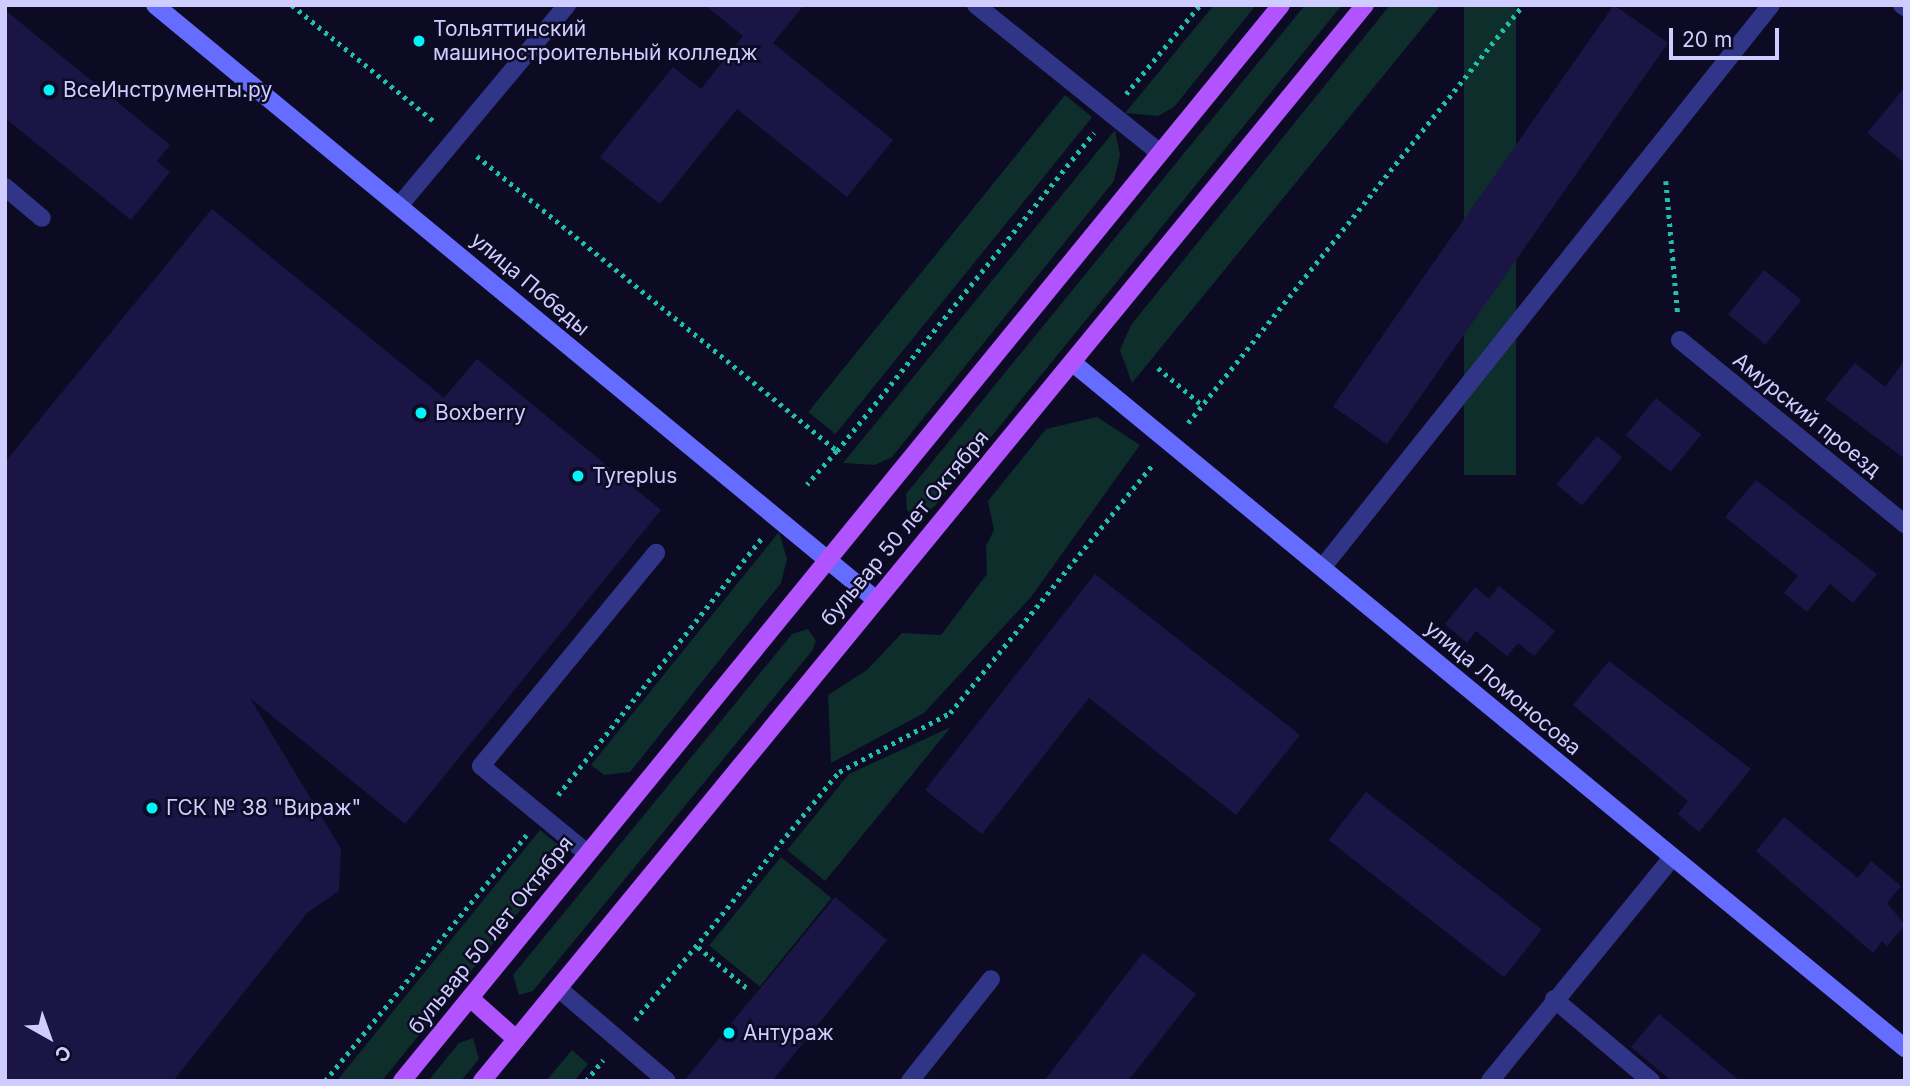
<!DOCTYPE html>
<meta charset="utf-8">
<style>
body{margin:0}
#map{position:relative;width:1910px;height:1086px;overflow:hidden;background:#0d0b23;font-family:Inter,sans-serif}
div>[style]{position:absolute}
.green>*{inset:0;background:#0d2e2a;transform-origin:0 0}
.building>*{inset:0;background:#1b1546;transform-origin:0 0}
.path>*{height:4.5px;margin-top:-2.25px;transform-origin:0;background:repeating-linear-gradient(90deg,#20c0a9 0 3.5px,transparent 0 8.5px)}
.lane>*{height:18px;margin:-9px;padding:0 9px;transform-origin:9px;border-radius:9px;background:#313587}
.street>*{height:18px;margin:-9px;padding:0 9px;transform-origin:9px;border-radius:9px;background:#313587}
.secondary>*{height:18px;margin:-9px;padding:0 9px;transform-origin:9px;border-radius:9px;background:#646dff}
.primary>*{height:18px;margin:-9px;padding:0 9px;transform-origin:9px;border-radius:9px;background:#b154ff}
.dots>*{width:19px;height:19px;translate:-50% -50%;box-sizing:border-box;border:4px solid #0d0b23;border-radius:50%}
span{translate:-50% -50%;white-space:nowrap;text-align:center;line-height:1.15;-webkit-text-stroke:5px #0d0b23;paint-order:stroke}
.poi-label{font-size:21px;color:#cfcdff}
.left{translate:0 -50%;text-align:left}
.street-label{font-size:21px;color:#cfcdff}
.frame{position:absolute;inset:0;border:7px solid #cfcdff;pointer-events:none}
.north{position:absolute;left:14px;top:1002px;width:70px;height:70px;-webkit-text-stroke:5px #0d0b23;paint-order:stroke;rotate:140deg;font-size:19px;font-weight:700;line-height:28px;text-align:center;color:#cfcdff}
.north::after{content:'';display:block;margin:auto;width:24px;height:32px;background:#cfcdff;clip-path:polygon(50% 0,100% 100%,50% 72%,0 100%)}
.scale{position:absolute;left:1669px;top:28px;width:110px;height:32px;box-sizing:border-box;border:4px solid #cfcdff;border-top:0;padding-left:9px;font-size:21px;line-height:24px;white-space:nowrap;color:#cfcdff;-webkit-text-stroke:5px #0d0b23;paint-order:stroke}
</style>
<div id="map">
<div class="green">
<div style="clip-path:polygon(1214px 5px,1256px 5px,1174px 107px,1158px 116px,1125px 113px)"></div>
<div style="clip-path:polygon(1305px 5px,1342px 5px,934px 507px,920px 515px,907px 511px,906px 494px)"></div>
<div style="clip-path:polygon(1390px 5px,1441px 5px,1132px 383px,1120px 350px,1131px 325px)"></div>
<div style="left:1464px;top:5px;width:52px;height:470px"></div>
<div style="left:1065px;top:95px;width:35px;height:408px;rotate:39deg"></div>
<div style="clip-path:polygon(1115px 130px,1120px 155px,1114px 181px,892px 457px,875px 465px,843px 463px)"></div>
<div style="clip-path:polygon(1097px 417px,1140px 445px,1031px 597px,924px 713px,831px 763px,828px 695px,867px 670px,902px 633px,941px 635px,987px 574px,986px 546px,994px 530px,988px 501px,1046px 429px)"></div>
<div style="clip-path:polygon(779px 532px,787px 559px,781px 583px,630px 772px,604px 775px,591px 765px)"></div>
<div style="clip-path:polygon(808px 629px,816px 641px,812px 651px,533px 991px,519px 995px,513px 975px,792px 634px)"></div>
<div style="clip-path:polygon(951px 727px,825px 881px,787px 850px,849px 774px)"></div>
<div style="left:540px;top:830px;width:35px;height:325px;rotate:39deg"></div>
<div style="left:781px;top:857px;width:65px;height:114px;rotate:39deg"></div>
<div style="clip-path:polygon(473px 1038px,479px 1059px,461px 1081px,428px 1081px,459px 1043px)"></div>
<div style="clip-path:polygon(572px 1050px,588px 1064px,574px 1081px,546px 1081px)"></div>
</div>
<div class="building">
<div style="clip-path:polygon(705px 5px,804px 5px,773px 43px,893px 140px,847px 197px,737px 109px,660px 204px,600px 157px,673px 67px,701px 89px,743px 36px)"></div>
<div style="left:1614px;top:5px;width:66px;height:490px;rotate:35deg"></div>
<div style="clip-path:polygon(5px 10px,170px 145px,157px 161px,170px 172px,131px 220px,5px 118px)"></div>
<div style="clip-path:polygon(1905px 87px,1905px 163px,1867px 133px)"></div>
<div style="clip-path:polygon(212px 209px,444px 398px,477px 359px,661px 510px,405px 824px,250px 698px,341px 849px,339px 891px,308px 912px,173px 1081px,5px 1081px,5px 462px)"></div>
<div style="left:1764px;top:270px;width:48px;height:57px;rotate:39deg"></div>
<div style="clip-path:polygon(1905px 360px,1905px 459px,1825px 399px,1855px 363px,1885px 387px)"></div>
<div style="left:1656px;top:398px;width:58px;height:48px;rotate:39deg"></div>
<div style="left:1597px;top:436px;width:33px;height:63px;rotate:40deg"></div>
<div style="clip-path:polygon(1756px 480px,1877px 574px,1853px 603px,1830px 584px,1807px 612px,1784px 593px,1798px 576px,1725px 517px)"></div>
<div style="clip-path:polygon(1095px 574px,1300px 735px,1236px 815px,1089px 698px,982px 834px,925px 790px)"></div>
<div style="clip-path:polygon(1499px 586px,1555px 631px,1534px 656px,1518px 643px,1507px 656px,1476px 631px,1467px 643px,1445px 624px,1475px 587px,1489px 599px)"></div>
<div style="clip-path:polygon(1609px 661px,1751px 769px,1699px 832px,1678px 814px,1688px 801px,1573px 705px)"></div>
<div style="left:1366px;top:792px;width:223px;height:61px;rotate:38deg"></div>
<div style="clip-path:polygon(1784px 817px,1858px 878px,1871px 861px,1901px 886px,1887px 903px,1905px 925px,1887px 946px,1882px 941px,1873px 953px,1756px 851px)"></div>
<div style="clip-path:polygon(835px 897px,887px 940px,772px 1081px,684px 1081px)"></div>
<div style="clip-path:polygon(1143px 953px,1196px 994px,1128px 1081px,1044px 1081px)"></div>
<div style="clip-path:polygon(1659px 1014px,1740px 1081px,1672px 1081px,1631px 1047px)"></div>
</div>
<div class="path">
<div style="left:292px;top:5px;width:185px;rotate:39.3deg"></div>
<div style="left:1126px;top:94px;width:116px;rotate:-50.3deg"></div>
<div style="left:477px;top:156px;width:465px;rotate:39.3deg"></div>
<div style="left:837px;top:451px;width:45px;rotate:131.4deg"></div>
<div style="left:1666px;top:181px;width:135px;rotate:84.9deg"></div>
<div style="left:1158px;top:368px;width:57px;rotate:40.1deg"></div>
<div style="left:1188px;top:423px;width:536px;rotate:-51.29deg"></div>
<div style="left:837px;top:451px;width:409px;rotate:-51.1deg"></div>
<div style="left:558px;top:795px;width:327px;rotate:-51.6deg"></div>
<div style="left:698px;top:947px;width:65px;rotate:40deg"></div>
<div style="left:635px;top:1020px;width:321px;rotate:-50.6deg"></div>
<div style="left:839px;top:772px;width:126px;rotate:-28deg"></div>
<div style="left:950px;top:713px;width:321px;rotate:-50.8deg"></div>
<div style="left:325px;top:1081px;width:318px;rotate:-50.7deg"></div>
<div style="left:586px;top:1081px;width:27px;rotate:-51deg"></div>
</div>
<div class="lane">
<div style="left:976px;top:5px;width:236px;rotate:38.8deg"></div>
<div style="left:1902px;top:5px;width:4px;rotate:34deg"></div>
<div style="left:5px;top:187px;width:48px;rotate:40deg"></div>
<div style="left:399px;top:206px;width:262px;rotate:-50.1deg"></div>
<div style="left:1322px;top:568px;width:720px;rotate:-51.43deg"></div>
<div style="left:587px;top:853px;width:137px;rotate:-140.6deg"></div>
<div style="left:481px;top:766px;width:276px;rotate:-50.6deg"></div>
<div style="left:558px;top:988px;width:143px;rotate:40.5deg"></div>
<div style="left:1554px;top:999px;width:127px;rotate:40.2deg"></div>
<div style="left:910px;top:1081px;width:130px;rotate:-51.5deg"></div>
<div style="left:1490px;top:1081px;width:289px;rotate:-50.8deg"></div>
</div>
<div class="street">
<div style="left:1680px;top:340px;width:291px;rotate:39.3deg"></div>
</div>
<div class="secondary">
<div style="left:155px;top:5px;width:933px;rotate:39.52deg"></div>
<div style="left:1073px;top:363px;width:1078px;rotate:39.47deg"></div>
</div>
<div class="primary">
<div style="left:470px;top:998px;width:62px;rotate:41.7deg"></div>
<div style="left:402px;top:1081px;width:1389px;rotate:-50.75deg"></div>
<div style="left:482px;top:1081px;width:1392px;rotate:-50.63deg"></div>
</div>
<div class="dots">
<div style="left:419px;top:41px;background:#00f4f8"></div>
<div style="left:49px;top:90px;background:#00f4f8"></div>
<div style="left:421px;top:413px;background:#00f4f8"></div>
<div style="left:578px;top:476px;background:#00f4f8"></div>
<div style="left:152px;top:808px;background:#00f4f8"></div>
<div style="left:729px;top:1033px;background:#00f4f8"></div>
</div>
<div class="poi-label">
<span class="left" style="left:433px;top:41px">Тольяттинский<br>машиностроительный колледж</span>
<span class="left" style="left:63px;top:90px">ВсеИнструменты.ру</span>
<span class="left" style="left:435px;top:413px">Boxberry</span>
<span class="left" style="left:592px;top:476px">Tyreplus</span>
<span class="left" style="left:166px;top:808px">ГСК № 38 "Вираж"</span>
<span class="left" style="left:743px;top:1033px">Антураж</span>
</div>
<div class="street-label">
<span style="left:530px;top:284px;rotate:40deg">улица Победы</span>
<span style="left:1807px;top:415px;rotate:39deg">Амурский проезд</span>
<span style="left:905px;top:528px;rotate:-50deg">бульвар 50 лет Октября</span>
<span style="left:1503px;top:688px;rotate:40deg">улица Ломоносова</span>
<span style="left:491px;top:935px;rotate:-51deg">бульвар 50 лет Октября</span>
</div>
<div class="frame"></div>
<div class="north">С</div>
<div class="scale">20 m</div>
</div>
